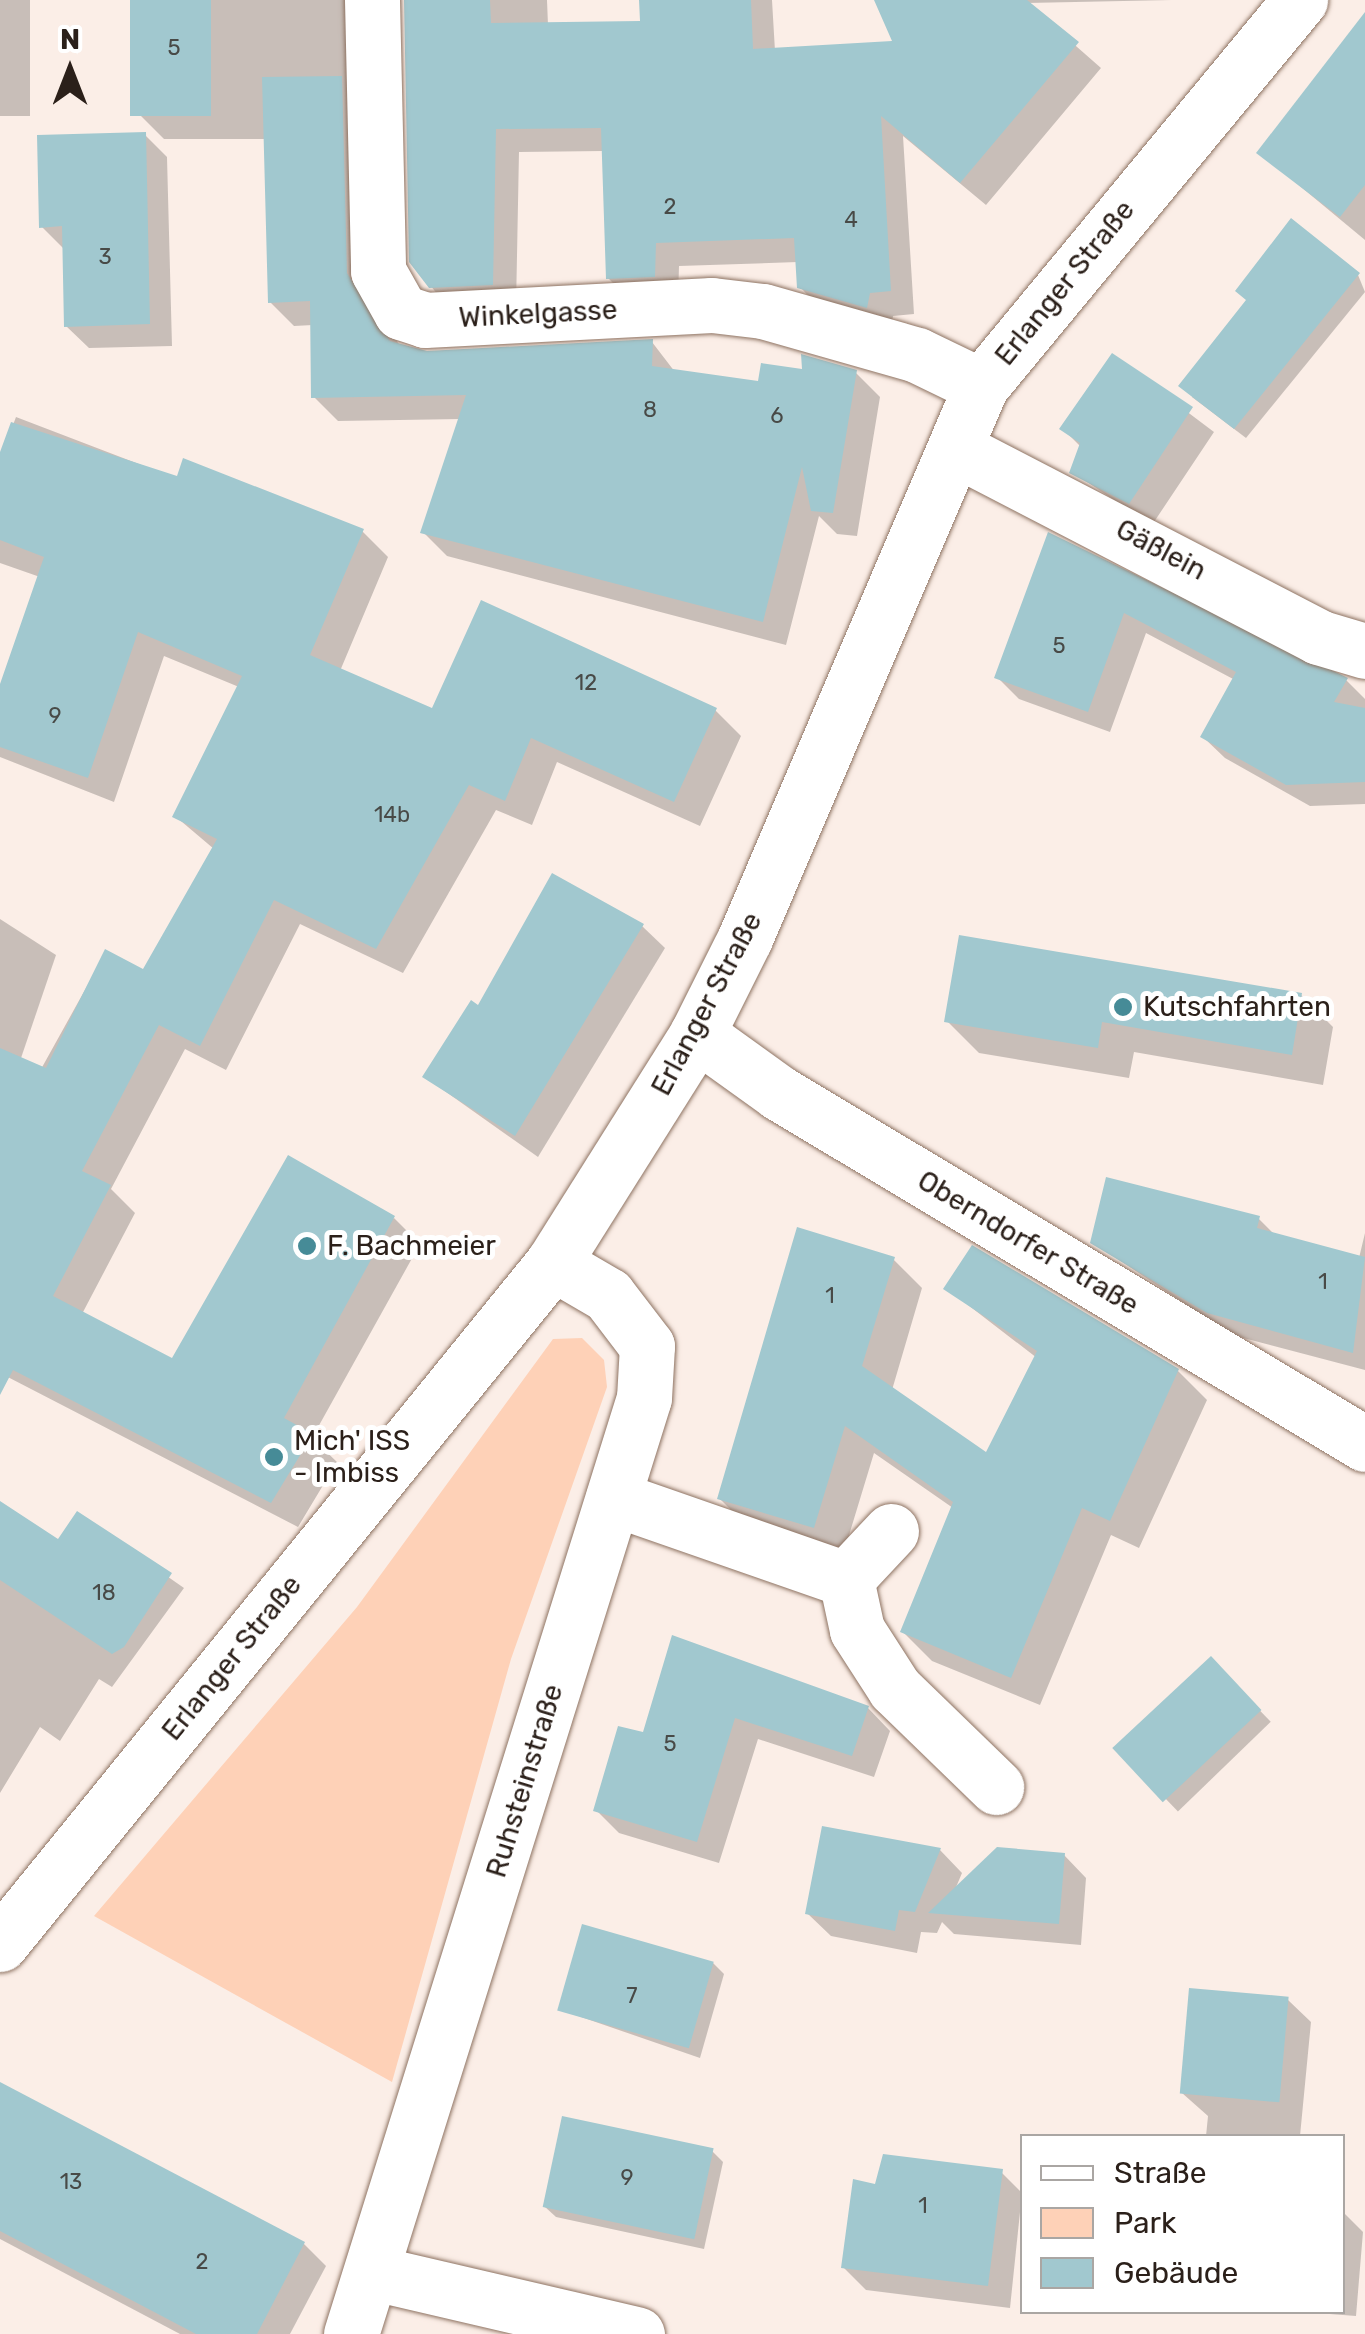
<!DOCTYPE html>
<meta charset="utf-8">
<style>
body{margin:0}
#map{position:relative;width:1365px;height:2334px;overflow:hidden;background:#fbeee7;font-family:Rubik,sans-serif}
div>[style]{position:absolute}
.green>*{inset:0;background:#fed1b7}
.shadow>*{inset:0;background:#0003;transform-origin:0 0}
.building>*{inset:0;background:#a1c8cf;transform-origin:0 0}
.roads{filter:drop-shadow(0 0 2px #8e7362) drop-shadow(0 0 2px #8e7362)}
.minor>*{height:55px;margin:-27.5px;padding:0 27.5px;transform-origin:27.5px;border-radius:27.5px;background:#fff}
.dots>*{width:28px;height:28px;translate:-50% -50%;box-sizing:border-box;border:5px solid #fff;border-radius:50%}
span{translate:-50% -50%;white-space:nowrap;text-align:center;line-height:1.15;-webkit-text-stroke:10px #fff;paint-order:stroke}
.number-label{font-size:22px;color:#484a47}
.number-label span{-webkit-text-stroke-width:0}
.street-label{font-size:28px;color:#2b201a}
.poi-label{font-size:28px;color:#2b201a}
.left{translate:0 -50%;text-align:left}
.legend{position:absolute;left:1020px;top:2134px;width:325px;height:180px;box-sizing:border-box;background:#fff;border:2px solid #aaa6a3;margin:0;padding:12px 18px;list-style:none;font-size:30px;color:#2b201a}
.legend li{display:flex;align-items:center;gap:20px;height:50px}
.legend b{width:50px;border:2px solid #aaa6a3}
.north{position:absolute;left:20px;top:20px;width:100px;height:100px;-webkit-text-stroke:8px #fff;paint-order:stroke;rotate:0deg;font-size:28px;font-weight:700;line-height:40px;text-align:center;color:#2b201a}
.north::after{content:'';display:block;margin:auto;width:35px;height:45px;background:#2b201a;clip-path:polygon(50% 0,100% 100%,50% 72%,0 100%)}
</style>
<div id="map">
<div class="green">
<div style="clip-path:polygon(582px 1338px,604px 1360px,607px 1387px,511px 1659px,392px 2082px,94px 1916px,357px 1607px,553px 1339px)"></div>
</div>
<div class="shadow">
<div style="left:0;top:0;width:30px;height:116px"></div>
<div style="clip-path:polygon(132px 0,384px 0,370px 298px,400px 346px,426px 354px,652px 342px,675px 372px,760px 384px,856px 373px,880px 397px,857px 536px,837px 534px,819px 516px,786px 645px,447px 556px,423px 532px,461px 419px,338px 421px,314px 397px,313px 325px,294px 326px,270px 302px,266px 139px,164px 139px,140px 115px)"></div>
<div style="clip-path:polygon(406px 0,547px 0,548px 25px,643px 24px,642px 0,772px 0,775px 51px,947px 46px,986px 0,1172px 0,1027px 3px,1101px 68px,986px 205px,903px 136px,914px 314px,893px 316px,891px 331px,824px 312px,800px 287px,798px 262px,679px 266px,678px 300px,632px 302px,608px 278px,604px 151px,519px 152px,516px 308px,449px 309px,412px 262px)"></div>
<div style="clip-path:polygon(1365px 56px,1365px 240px,1259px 152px)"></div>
<div style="clip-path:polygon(145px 135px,167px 157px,172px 346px,89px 348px,66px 326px,64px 249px,42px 227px)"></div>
<div style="clip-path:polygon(1292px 222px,1358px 275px,1365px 292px,1246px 438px,1192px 397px)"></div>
<div style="clip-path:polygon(1113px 356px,1214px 432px,1152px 525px,1072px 472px,1081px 447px,1063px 429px)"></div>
<div style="clip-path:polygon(16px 417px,178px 479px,362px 531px,388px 557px,340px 671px,433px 712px,715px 710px,741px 736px,700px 826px,557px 762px,532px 825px,496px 810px,403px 973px,300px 924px,226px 1070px,185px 1049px,111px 1189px,135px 1213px,82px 1314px,173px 1362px,394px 1218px,420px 1244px,312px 1438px,337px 1462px,298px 1527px,0 1373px,0 1143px,106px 952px,144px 973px,214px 849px,175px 816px,239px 687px,164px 656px,114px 802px,0 757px,0 691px,40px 577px,0 563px,0 459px)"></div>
<div style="clip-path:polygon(1049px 535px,1346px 680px,1365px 699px,1365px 804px,1310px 806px,1225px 758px,1203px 737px,1235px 680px,1146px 633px,1110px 732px,1019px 699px,997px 677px)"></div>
<div style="clip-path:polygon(0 919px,56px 955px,20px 1061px,0 1052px)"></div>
<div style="clip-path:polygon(642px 926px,665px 948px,538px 1157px,425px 1077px,479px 1008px)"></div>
<div style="clip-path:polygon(1301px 995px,1333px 1027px,1323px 1085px,1134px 1052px,1129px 1078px,979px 1053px,947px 1021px)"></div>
<div style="clip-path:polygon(1258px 1218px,1276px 1236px,1359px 1258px,1365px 1233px,1365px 1370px,1232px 1335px,1092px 1242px)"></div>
<div style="clip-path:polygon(893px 1259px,922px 1288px,892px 1390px,987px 1456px,1037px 1358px,946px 1288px,1178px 1371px,1207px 1400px,1139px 1548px,1111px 1535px,1040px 1705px,932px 1661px,903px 1632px,953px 1508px,874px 1453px,843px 1555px,748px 1527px,720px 1499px)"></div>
<div style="clip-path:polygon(0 1504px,58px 1543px,78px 1514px,184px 1588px,112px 1687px,99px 1679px,60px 1741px,40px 1727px,0 1793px)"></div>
<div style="clip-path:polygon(674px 1638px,868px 1708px,890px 1731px,874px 1777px,758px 1739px,719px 1863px,619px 1833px,596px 1810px,645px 1736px)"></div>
<div style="left:1211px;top:1660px;width:86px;height:129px;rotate:46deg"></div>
<div style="clip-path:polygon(940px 1850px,962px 1873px,954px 1892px,1064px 1855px,1086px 1878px,1081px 1945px,954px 1934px,942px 1922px,937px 1933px,921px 1932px,917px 1953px,831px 1936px,808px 1914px)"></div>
<div style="clip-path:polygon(713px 1963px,724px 1974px,700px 2058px,558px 2009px)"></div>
<div style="clip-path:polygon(1288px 2000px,1311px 2022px,1300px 2136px,1206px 2136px,1208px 2116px,1182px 2093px)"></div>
<div style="clip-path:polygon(0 2084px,304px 2244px,326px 2266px,290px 2334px,180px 2334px,0 2239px)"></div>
<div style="clip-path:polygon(712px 2151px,723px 2162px,704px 2249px,556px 2217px,544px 2206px)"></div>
<div style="clip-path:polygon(1001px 2172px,1022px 2193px,1010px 2308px,866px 2290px,843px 2267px,877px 2187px)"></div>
<div style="clip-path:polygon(1342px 2211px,1363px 2232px,1356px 2316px,1303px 2312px,1342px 2312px)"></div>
</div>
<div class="building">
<div style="left:130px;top:0;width:81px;height:116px"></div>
<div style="clip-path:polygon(404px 0,490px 0,491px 23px,640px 21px,639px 0,751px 0,753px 49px,892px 41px,874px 0,1027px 0,1079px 42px,960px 183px,881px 116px,891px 291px,870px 293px,867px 308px,797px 288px,794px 238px,656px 243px,655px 277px,606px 279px,601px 128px,496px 129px,493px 285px,429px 288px,409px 262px)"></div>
<div style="clip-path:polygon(1365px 12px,1365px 185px,1340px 217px,1256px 153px)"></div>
<div style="clip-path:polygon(342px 76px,347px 273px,390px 341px,427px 351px,653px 339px,652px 366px,758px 381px,761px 363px,802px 369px,801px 354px,857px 370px,833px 513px,811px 511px,802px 467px,763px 622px,420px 533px,466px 395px,311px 398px,310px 301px,268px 303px,262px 77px)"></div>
<div style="clip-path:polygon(146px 132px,150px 324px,64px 327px,62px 226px,39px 228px,37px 135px)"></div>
<div style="clip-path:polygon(1291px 218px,1360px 273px,1234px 429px,1178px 386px,1246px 300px,1235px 291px)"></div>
<div style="clip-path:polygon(1112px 353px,1193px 407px,1129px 504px,1069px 473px,1080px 443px,1059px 429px)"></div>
<div style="clip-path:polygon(11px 422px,177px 476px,183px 458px,364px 529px,310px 655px,432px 708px,481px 600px,717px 708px,674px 802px,531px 738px,505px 801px,469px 785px,376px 949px,274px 900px,200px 1046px,159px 1025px,82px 1171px,111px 1185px,53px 1296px,172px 1358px,288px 1155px,395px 1216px,284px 1418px,313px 1434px,271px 1503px,13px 1370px,0 1395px,0 1048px,46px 1068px,105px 949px,143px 969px,217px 839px,172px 817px,242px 676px,138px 632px,88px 778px,0 747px,0 684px,44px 557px,0 540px,0 452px)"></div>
<div style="clip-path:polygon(1048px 532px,1348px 678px,1334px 702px,1365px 708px,1365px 782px,1286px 785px,1200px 737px,1236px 672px,1124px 613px,1088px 712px,994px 678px)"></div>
<div style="clip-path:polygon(552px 873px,644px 924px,515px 1136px,422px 1077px,471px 1000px,478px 1005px)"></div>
<div style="clip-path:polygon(959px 935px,1302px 993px,1292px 1055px,1102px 1022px,1098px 1048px,944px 1022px)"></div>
<div style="clip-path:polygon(1106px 1177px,1260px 1216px,1257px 1228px,1365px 1257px,1353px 1353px,1207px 1313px,1090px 1243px)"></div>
<div style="clip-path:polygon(797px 1227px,895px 1257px,862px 1366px,986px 1452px,1037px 1351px,943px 1289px,972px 1245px,1179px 1369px,1110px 1521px,1082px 1508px,1011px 1678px,900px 1632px,953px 1502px,845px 1426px,814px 1528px,717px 1499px)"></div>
<div style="clip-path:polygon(0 1501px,58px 1539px,77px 1511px,172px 1573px,124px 1647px,112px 1654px,0 1580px)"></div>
<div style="clip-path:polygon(672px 1635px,869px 1706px,852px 1756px,735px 1718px,697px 1842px,593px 1811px,618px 1726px,643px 1732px)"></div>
<div style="left:1211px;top:1656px;width:74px;height:135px;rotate:47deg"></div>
<div style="clip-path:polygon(822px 1826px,941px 1848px,915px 1912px,899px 1910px,895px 1931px,805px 1914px)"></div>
<div style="clip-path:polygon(997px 1847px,1065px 1853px,1059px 1924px,928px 1913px)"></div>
<div style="left:582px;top:1924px;width:137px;height:90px;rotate:16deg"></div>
<div style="left:1189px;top:1988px;width:100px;height:106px;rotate:5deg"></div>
<div style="clip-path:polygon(0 2082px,305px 2242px,257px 2334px,196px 2334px,0 2231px)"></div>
<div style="left:562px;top:2116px;width:155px;height:93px;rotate:12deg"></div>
<div style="clip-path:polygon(883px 2154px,1003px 2169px,988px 2286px,841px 2268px,853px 2179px,875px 2184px)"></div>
</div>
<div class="roads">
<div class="minor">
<div style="left:372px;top:0;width:271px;rotate:88.7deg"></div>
<div style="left:378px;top:271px;width:47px;rotate:60.7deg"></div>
<div style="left:401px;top:312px;width:25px;rotate:18deg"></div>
<div style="left:425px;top:320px;width:287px;rotate:-3deg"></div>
<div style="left:712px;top:305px;width:51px;rotate:6.7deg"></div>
<div style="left:763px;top:311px;width:160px;rotate:15.9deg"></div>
<div style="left:917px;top:355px;width:71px;rotate:25.8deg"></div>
<div style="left:956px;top:449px;width:408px;rotate:27.4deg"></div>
<div style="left:1318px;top:637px;width:49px;rotate:16.6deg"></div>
<div style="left:697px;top:1034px;width:101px;rotate:35.7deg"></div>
<div style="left:779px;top:1093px;width:683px;rotate:30.92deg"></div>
<div style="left:613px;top:1498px;width:247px;rotate:19.2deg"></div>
<div style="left:891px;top:1531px;width:66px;rotate:133.2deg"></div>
<div style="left:846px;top:1579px;width:52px;rotate:77.8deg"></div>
<div style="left:857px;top:1630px;width:70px;rotate:57.2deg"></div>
<div style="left:895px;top:1689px;width:141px;rotate:44.1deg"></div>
<div style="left:0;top:1944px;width:877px;rotate:-50.92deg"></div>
<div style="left:553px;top:1263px;width:271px;rotate:-57.8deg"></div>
<div style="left:697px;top:1034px;width:107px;rotate:-63.4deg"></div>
<div style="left:745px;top:938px;width:600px;rotate:-66.85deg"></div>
<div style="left:981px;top:386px;width:501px;rotate:-50.43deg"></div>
<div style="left:374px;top:2273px;width:270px;rotate:13.1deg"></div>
<div style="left:351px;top:2334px;width:981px;rotate:-72.62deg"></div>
<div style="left:644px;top:1398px;width:52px;rotate:-86.7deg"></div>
<div style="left:647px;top:1346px;width:64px;rotate:-127.4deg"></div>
<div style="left:608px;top:1295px;width:64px;rotate:-149.8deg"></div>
</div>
</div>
<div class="dots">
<div style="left:1123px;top:1007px;background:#468b97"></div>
<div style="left:307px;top:1246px;background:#468b97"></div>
<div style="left:274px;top:1457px;background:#468b97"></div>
</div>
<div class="number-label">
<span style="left:174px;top:48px">5</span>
<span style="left:670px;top:207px">2</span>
<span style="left:851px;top:220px">4</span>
<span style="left:105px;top:257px">3</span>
<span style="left:650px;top:410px">8</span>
<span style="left:777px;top:416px">6</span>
<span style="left:1059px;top:646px">5</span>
<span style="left:586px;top:683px">12</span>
<span style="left:55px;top:716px">9</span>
<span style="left:392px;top:815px">14b</span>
<span style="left:1323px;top:1282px">1</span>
<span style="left:830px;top:1296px">1</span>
<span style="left:104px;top:1593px">18</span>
<span style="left:670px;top:1744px">5</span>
<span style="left:632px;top:1996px">7</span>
<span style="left:627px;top:2178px">9</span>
<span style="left:71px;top:2182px">13</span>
<span style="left:923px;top:2206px">1</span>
<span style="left:202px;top:2262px">2</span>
</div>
<div class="street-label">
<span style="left:1065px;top:283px;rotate:-51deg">Erlanger Straße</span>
<span style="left:538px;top:314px;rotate:-3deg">Winkelgasse</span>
<span style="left:1161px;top:550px;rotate:28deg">Gäßlein</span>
<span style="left:707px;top:1004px;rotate:-62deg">Erlanger Straße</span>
<span style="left:1028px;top:1243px;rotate:31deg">Oberndorfer Straße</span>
<span style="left:232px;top:1658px;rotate:-51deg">Erlanger Straße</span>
<span style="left:525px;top:1781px;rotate:-73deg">Ruhsteinstraße</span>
</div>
<div class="poi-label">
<span class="left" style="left:1143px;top:1007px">Kutschfahrten</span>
<span class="left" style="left:327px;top:1246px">F. Bachmeier</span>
<span class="left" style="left:294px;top:1457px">Mich' ISS<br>- Imbiss</span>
</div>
<ul class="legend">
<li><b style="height:12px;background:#fff"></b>Straße</li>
<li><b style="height:28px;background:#fed1b7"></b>Park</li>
<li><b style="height:28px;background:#a1c8cf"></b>Gebäude</li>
</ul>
<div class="north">N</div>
</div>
